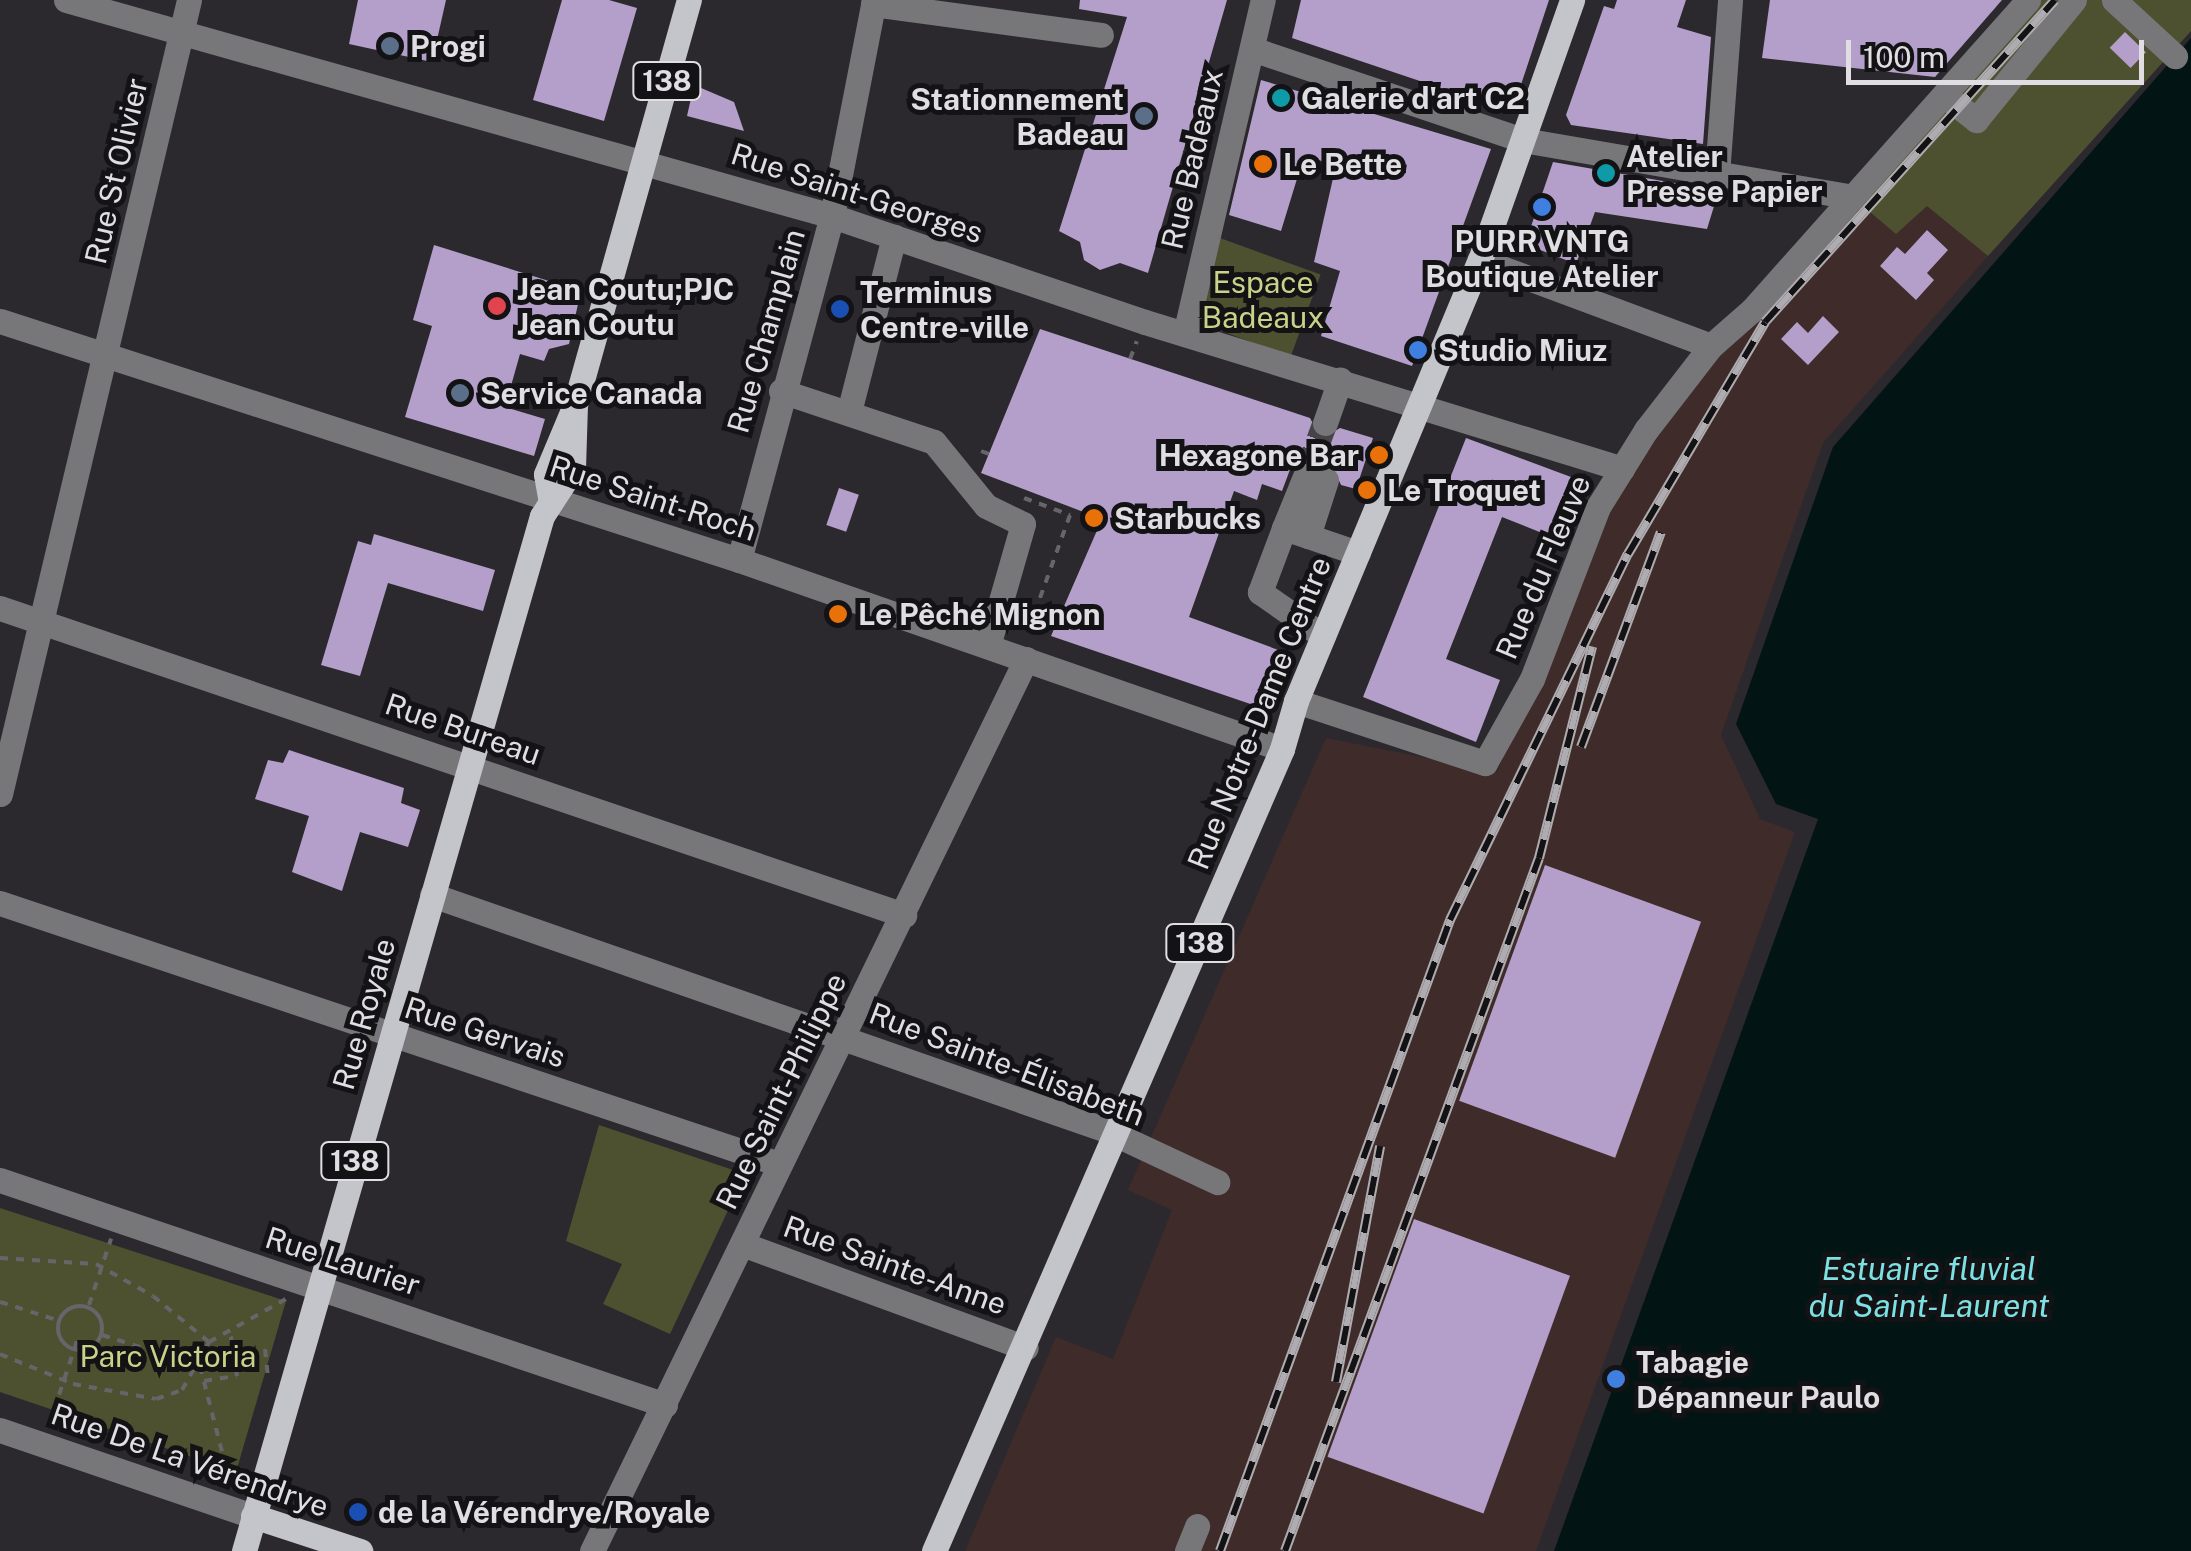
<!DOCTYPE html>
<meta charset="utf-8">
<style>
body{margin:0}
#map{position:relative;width:2191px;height:1551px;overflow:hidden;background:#2b292e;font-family:"Public Sans",sans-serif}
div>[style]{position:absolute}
.industrial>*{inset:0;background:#3f2c2a}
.green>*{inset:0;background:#4d5130;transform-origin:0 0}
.water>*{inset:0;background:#021414}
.building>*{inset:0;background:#b39fc9;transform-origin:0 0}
.minor-tunnel>*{height:25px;margin-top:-12.5px;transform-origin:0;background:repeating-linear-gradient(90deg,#464449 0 25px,transparent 0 37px)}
.path>*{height:4px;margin-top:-2px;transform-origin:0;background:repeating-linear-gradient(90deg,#676569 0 8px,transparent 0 16px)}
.path>.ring{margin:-2px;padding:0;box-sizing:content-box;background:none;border:4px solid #676569;border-radius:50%}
.minor>*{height:25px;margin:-12.5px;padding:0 12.5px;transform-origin:12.5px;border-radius:12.5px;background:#77777a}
.major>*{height:25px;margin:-12.5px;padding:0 12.5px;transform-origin:12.5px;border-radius:12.5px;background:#c4c4cb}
.rail>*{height:10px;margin-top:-5px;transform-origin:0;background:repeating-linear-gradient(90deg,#131214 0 19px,#aeacb0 0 38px);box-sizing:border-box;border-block:2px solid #aeacb0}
.dots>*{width:28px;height:28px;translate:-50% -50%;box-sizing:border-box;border:5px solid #131214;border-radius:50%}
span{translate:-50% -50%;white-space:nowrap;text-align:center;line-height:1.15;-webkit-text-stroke:10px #131214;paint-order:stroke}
.shield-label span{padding:2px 8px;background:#131214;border:2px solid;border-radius:8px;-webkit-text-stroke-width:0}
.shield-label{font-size:28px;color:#e0dee2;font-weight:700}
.poi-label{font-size:30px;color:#e0dee2;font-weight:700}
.left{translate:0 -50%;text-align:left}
.right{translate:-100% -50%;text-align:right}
.street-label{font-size:30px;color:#e0dee2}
.park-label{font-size:30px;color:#cad28a}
.water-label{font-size:32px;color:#7de1e4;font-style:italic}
.scale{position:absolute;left:1846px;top:40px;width:298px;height:45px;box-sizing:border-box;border:5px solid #e0dee2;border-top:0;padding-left:12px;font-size:30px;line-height:35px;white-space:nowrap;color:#e0dee2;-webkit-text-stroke:8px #131214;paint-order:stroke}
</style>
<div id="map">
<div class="industrial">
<div style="clip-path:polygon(1857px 201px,1927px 205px,1988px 256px,1823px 443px,1721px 735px,1760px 819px,1795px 832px,1536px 1551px,965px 1551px,1056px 1337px,1113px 1359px,1172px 1210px,1128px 1190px,1326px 738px,1497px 772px,1603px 516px,1716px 354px)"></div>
</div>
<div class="green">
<div style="clip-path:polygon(2034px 0,2191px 0,2191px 31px,1988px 256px,1927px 206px,1896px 234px,1857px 201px)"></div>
<div style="left:1220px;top:238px;width:107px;height:87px;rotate:20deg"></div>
<div style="clip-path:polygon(599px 1125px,745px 1174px,670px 1334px,603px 1304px,622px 1264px,566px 1241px)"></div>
<div style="clip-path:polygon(0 1208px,286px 1301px,236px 1472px,0 1392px)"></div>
</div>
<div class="water">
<div style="clip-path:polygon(2191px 38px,2191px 1551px,1554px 1551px,1818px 819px,1776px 804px,1736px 724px,1833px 447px)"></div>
</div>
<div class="building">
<div style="clip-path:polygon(358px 0,446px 0,432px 62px,349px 44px)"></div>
<div style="clip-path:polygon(562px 0,609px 0,637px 8px,604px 121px,533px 100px)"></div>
<div style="clip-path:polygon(1080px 0,1227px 0,1148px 273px,1120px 263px,1100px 270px,1084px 260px,1080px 242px,1059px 231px,1127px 17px,1079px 9px)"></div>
<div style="clip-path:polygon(1301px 0,1549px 0,1512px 112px,1292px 38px)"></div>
<div style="clip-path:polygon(1617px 0,1686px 0,1677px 27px,1711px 37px,1703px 144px,1571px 125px,1566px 115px,1604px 6px,1614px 9px)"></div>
<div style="clip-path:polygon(1770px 0,2002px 0,1935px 77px,1762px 58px)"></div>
<div style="left:2125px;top:32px;width:29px;height:22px;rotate:44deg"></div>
<div style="clip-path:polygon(1261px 80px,1491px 149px,1412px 366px,1321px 336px,1340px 271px,1314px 262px,1336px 165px,1304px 156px,1281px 231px,1229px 215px)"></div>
<div style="clip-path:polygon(694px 85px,734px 102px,744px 131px,687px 116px)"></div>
<div style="clip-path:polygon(1553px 162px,1715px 190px,1719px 190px,1707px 229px,1595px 212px,1576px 264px,1525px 244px)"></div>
<div style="clip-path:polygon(1927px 230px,1948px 250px,1927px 273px,1934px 280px,1916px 300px,1880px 266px,1897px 247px,1905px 254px)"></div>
<div style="clip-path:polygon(434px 245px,581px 291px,569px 344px,549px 349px,544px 361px,520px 354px,505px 407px,545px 419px,534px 456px,405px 417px,432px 326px,413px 320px)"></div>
<div style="clip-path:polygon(1823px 316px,1839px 332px,1808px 365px,1781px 339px,1797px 322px,1808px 333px)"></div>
<div style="clip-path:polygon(1040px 329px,1310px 418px,1321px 439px,1340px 428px,1373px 438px,1356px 489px,1341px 485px,1332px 465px,1305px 458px,1291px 467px,1282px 491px,1262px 484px,1257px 500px,1234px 491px,1189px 617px,1292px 655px,1280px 697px,1274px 695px,1268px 710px,1051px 636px,1102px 519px,981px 473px)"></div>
<div style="clip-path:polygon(1466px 438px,1571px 477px,1547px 535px,1502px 517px,1446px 659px,1500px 680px,1476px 742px,1363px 697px)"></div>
<div style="left:839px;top:488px;width:21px;height:39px;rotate:19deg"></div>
<div style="clip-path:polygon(374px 534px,495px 570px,483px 611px,388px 583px,360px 676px,321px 665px,358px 541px,371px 545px)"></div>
<div style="clip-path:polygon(289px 750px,404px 788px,401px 803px,420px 810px,408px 847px,360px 832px,342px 891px,292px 872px,309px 816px,255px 799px,268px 760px,283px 763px)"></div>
<div style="left:1545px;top:865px;width:166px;height:251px;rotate:20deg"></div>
<div style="left:1414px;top:1219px;width:166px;height:253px;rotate:20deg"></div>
</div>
<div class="minor-tunnel">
<div style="left:1306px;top:474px;width:54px;rotate:-69.6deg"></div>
</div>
<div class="path">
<div style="left:1130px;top:359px;width:19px;rotate:-69deg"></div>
<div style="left:981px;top:451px;width:9px;rotate:21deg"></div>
<div style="left:1024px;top:498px;width:49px;rotate:20.3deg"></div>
<div style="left:1070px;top:515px;width:127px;rotate:109.9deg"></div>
<div style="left:0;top:1258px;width:96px;rotate:3.6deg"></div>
<div style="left:96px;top:1264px;width:65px;rotate:29.3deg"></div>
<div style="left:153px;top:1296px;width:72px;rotate:39.4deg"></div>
<div style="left:0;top:1302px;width:60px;rotate:17.5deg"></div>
<div style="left:89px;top:1305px;width:70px;rotate:-71.6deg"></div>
<div class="ring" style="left:58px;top:1306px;width:40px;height:40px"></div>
<div style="left:102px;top:1335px;width:103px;rotate:17.6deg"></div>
<div style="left:0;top:1354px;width:79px;rotate:22.3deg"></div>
<div style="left:73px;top:1384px;width:84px;rotate:10.2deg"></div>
<div style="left:156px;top:1399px;width:28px;rotate:-19deg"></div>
<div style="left:182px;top:1390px;width:55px;rotate:-60.6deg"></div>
<div style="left:209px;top:1342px;width:88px;rotate:-29.2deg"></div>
<div style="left:233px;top:1354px;width:32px;rotate:-9deg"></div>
<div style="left:265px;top:1349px;width:27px;rotate:84deg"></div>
<div style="left:200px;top:1366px;width:113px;rotate:75.6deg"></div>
<div style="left:204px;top:1381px;width:33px;rotate:-9deg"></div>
<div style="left:237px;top:1376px;width:46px;rotate:-98.8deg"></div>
<div style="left:49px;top:1425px;width:89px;rotate:-71.6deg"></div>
</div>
<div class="minor">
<div style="left:66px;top:0;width:796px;rotate:15.75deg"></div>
<div style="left:832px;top:216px;width:330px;rotate:18.7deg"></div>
<div style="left:1145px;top:322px;width:499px;rotate:17.1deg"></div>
<div style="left:2114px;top:0;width:83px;rotate:42.6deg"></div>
<div style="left:873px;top:4px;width:230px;rotate:7.7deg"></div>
<div style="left:1252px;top:49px;width:286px;rotate:18.6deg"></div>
<div style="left:1523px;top:140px;width:334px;rotate:9.8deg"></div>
<div style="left:1944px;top:95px;width:41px;rotate:38deg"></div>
<div style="left:1976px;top:120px;width:155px;rotate:-50.8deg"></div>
<div style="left:1717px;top:174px;width:174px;rotate:-85.7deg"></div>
<div style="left:1480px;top:260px;width:246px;rotate:20.4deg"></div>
<div style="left:0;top:321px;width:777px;rotate:17.92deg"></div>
<div style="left:739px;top:560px;width:575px;rotate:19.19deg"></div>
<div style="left:1185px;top:334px;width:343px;rotate:-76.9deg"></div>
<div style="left:781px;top:391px;width:161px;rotate:18.4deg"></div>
<div style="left:934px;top:442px;width:82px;rotate:50.9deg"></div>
<div style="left:986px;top:506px;width:41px;rotate:25.9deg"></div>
<div style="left:1023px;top:524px;width:127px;rotate:106deg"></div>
<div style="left:849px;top:412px;width:181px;rotate:-75.6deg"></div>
<div style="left:1325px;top:423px;width:46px;rotate:-70.8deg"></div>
<div style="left:1284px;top:528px;width:58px;rotate:-67.8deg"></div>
<div style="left:1308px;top:536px;width:59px;rotate:-72.2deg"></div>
<div style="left:739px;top:560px;width:356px;rotate:-74.9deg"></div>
<div style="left:832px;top:216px;width:220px;rotate:-79deg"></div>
<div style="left:0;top:608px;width:955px;rotate:18.76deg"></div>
<div style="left:1323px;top:636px;width:77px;rotate:-145.1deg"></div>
<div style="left:1260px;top:592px;width:68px;rotate:-69.4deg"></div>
<div style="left:1284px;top:528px;width:78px;rotate:18.7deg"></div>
<div style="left:1296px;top:701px;width:199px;rotate:18.2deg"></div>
<div style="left:1485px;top:763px;width:96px;rotate:-60.8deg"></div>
<div style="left:1532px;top:679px;width:184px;rotate:-69deg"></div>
<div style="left:1598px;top:507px;width:91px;rotate:-58.1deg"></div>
<div style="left:1646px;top:430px;width:106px;rotate:-52.3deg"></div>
<div style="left:1711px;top:346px;width:55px;rotate:-41.3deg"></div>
<div style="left:1752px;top:310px;width:415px;rotate:-48.3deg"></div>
<div style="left:0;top:794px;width:816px;rotate:-76.61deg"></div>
<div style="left:432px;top:895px;width:714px;rotate:19.22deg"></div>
<div style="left:1106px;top:1130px;width:123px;rotate:25.1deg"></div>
<div style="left:0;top:903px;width:822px;rotate:18.52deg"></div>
<div style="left:0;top:1180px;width:702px;rotate:18.69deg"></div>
<div style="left:742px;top:1244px;width:302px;rotate:20.1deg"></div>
<div style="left:0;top:1430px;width:267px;rotate:18.8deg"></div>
<div style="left:592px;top:1551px;width:992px;rotate:-64.05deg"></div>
<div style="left:1187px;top:1551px;width:27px;rotate:-68deg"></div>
</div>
<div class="major">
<div style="left:550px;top:497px;width:23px;rotate:-100deg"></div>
<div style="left:546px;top:474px;width:75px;rotate:-67.2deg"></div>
<div style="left:575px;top:405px;width:421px;rotate:-74.3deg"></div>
<div style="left:253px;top:1516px;width:113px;rotate:18.1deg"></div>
<div style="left:244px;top:1551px;width:1077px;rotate:-73.94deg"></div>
<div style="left:542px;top:516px;width:57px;rotate:-57.1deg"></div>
<div style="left:573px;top:468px;width:63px;rotate:-88.2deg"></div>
<div style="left:934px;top:1551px;width:874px;rotate:-66.54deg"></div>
<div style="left:1282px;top:749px;width:50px;rotate:-73.7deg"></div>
<div style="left:1296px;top:701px;width:478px;rotate:-67.4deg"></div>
<div style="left:1480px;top:260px;width:276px;rotate:-70.5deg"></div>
</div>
<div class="rail">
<div style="left:1581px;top:747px;width:229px;rotate:-69.6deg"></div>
<div style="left:1336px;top:1382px;width:240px;rotate:-79.4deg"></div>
<div style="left:1220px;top:1551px;width:672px;rotate:-69.97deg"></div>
<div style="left:1450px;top:920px;width:407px;rotate:-64.1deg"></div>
<div style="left:1628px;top:554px;width:269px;rotate:-59.4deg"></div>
<div style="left:1765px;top:322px;width:433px;rotate:-48deg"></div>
<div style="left:1285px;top:1551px;width:738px;rotate:-69.87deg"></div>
<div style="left:1539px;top:858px;width:218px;rotate:-75.9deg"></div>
</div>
<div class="dots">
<div style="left:390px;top:46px;background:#5c6f8a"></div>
<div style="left:1281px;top:98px;background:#0f9aa8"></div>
<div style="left:1144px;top:116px;background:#5c6f8a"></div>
<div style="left:1263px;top:164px;background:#e8710a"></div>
<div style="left:1606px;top:173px;background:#0f9aa8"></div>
<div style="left:1542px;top:207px;background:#3f7fe0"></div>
<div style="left:497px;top:306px;background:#e0444e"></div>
<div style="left:840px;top:309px;background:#1a4fb4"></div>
<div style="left:1418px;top:350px;background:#3f7fe0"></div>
<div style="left:460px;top:393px;background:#5c6f8a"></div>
<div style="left:1379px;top:455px;background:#e8710a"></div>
<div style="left:1367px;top:490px;background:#e8710a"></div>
<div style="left:1094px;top:518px;background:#e8710a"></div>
<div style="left:838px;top:614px;background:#e8710a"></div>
<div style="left:1616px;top:1379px;background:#3f7fe0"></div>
<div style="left:358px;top:1512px;background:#1a4fb4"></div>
</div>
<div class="shield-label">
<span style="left:667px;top:81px">138</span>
<span style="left:1200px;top:943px">138</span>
<span style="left:355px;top:1161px">138</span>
</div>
<div class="poi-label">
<span class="left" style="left:410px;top:46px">Progi</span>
<span class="left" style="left:1301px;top:98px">Galerie d'art C2</span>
<span class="right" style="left:1124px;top:116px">Stationnement<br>Badeau</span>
<span class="left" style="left:1626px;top:173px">Atelier<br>Presse Papier</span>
<span class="left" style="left:1283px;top:164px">Le Bette</span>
<span style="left:1542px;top:258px">PURR VNTG<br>Boutique Atelier</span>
<span class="left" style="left:517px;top:306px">Jean Coutu;PJC<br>Jean Coutu</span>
<span class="left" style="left:860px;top:309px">Terminus<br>Centre-ville</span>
<span class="left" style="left:1438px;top:350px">Studio Miuz</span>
<span class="left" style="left:480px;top:393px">Service Canada</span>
<span class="right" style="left:1359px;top:455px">Hexagone Bar</span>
<span class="left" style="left:1387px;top:490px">Le Troquet</span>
<span class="left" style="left:1114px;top:518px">Starbucks</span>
<span class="left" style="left:858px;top:614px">Le Pêché Mignon</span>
<span class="left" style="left:1636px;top:1379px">Tabagie<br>Dépanneur Paulo</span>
<span class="left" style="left:378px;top:1512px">de la Vérendrye/Royale</span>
</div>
<div class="street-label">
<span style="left:1192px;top:159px;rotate:-77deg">Rue Badeaux</span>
<span style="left:116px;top:171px;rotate:-77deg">Rue St Olivier</span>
<span style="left:857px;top:193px;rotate:18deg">Rue Saint-Georges</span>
<span style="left:766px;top:331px;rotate:-74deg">Rue Champlain</span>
<span style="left:653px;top:498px;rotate:18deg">Rue Saint-Roch</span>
<span style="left:1543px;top:567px;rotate:-67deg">Rue du Fleuve</span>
<span style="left:1259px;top:713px;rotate:-68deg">Rue Notre-Dame Centre</span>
<span style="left:463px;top:729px;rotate:19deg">Rue Bureau</span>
<span style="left:364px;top:1014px;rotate:-74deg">Rue Royale</span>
<span style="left:485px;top:1032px;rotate:18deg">Rue Gervais</span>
<span style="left:1007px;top:1064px;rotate:21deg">Rue Sainte-Élisabeth</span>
<span style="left:781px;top:1091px;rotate:-64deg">Rue Saint-Philippe</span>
<span style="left:343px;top:1261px;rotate:18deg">Rue Laurier</span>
<span style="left:895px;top:1265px;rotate:20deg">Rue Sainte-Anne</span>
<span style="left:190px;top:1460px;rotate:19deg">Rue De La Vérendrye</span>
</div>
<div class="park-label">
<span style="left:1263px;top:299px">Espace<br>Badeaux</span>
<span style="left:168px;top:1356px">Parc Victoria</span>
</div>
<div class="water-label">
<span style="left:1929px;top:1288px">Estuaire fluvial<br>du Saint-Laurent</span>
</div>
<div class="scale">100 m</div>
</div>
